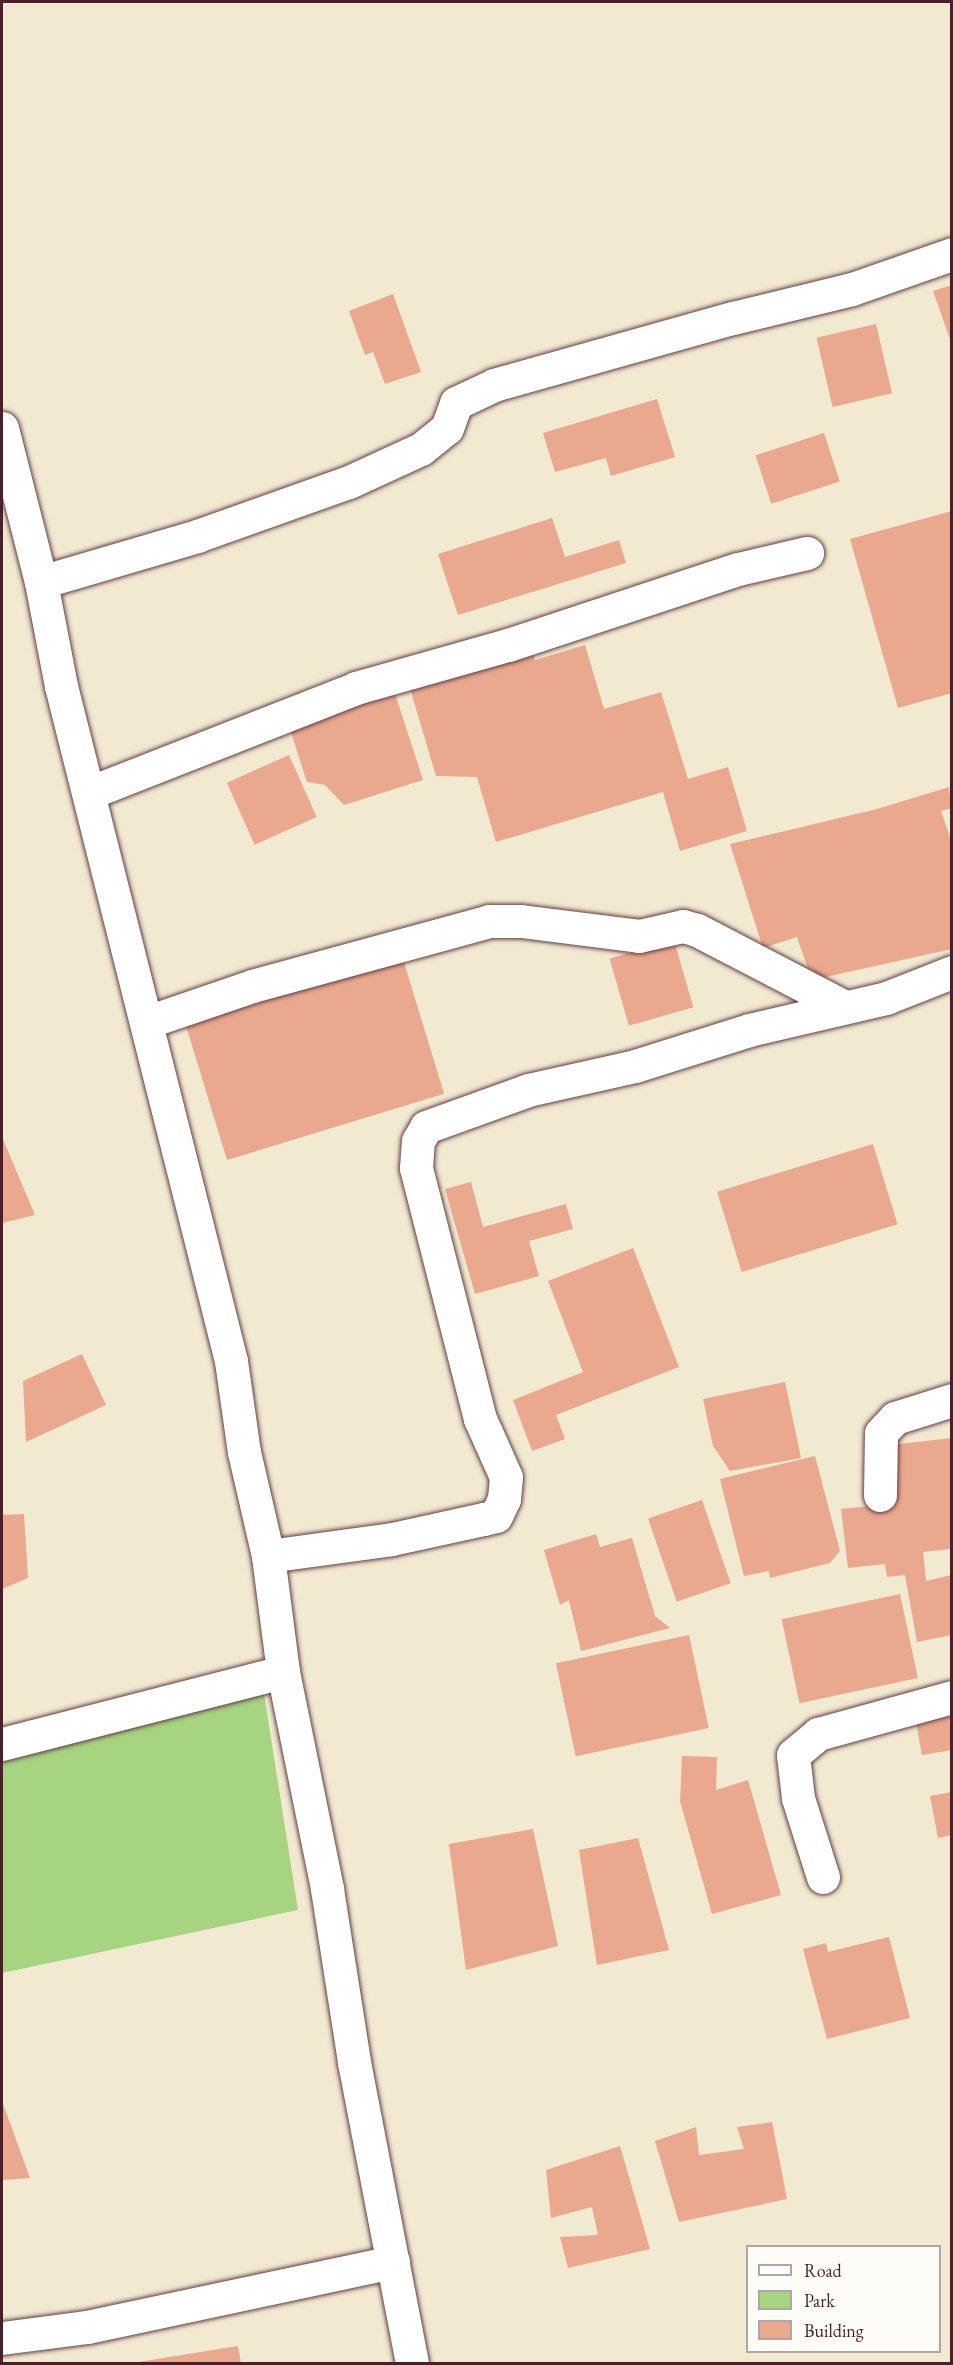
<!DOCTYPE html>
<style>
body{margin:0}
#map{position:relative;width:953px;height:2365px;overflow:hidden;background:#f2e9d1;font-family:"EB Garamond",serif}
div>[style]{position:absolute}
.green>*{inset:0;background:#a6d481}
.building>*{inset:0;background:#eaa98f;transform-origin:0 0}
.roads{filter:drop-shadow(0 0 2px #633d44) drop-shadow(0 0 2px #633d44)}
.minor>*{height:33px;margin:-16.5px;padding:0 16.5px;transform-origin:16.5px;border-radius:16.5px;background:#fff}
span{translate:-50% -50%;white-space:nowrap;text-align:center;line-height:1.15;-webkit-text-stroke:4.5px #fdfcf7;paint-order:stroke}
.frame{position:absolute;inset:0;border:3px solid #4a1f2b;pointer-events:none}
.legend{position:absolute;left:746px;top:2245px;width:195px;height:108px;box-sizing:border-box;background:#fdfcf7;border:2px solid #b5a4a5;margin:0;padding:8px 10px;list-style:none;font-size:18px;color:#4a1f2b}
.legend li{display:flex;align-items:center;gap:12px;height:30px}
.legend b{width:30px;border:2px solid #b5a4a5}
</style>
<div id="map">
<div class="green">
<div style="clip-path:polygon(264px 1694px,298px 1910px,2px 1973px,2px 1757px)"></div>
</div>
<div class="building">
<div style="clip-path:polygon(952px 285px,952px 342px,951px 342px,933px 291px)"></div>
<div style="clip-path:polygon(393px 294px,421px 372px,385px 384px,373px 352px,365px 355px,349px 311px)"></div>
<div style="left:876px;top:324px;width:71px;height:61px;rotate:77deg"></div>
<div style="clip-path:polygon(657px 399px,675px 457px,611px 476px,606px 458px,555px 472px,543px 433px)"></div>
<div style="left:824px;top:433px;width:51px;height:72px;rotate:72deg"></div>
<div style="clip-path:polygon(952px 511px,952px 693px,898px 708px,850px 539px)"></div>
<div style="clip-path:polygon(552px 518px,565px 557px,619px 540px,626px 563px,458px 615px,438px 554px)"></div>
<div style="clip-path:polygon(585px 645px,604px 709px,661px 692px,688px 779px,728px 767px,747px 831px,680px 851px,663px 792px,496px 842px,477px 777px,436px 776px,409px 685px,532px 648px,535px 660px)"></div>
<div style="clip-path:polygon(392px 684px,423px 780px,344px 805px,325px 785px,307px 782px,286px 717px)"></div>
<div style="left:289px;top:755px;width:68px;height:68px;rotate:66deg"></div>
<div style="clip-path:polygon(949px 787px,952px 808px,941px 811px,952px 843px,952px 949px,812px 980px,797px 937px,763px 948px,730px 844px,877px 809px)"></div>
<div style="left:674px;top:940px;width:70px;height:67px;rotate:74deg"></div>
<div style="left:402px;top:956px;width:144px;height:227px;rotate:73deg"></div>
<div style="clip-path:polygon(2px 1137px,35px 1215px,2px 1223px)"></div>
<div style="left:873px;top:1144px;width:84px;height:163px;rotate:73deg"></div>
<div style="clip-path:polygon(471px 1182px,483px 1227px,566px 1204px,573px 1229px,529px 1241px,539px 1276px,475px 1294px,445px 1189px)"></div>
<div style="clip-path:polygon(633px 1248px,679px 1367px,556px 1415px,565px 1439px,532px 1451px,513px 1400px,583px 1372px,548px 1281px)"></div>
<div style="clip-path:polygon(82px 1354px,106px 1405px,26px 1442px,23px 1381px)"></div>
<div style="clip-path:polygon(785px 1382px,801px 1458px,730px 1471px,713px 1446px,703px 1399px)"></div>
<div style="clip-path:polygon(952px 1438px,952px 1549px,923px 1552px,926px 1581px,952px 1575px,952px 1635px,917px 1642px,905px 1575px,887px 1577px,885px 1564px,848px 1568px,841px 1509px,897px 1503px,890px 1445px)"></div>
<div style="clip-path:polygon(815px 1456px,840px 1551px,830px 1563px,770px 1578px,769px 1571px,744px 1576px,720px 1479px)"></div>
<div style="left:702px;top:1500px;width:88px;height:57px;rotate:71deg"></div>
<div style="clip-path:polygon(24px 1514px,28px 1578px,2px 1589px,2px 1515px)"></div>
<div style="clip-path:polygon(596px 1534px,600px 1547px,632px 1538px,655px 1616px,670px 1628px,581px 1651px,569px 1600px,560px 1605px,544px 1550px)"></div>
<div style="left:900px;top:1594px;width:86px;height:121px;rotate:78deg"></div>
<div style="left:689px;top:1635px;width:95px;height:136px;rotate:78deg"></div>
<div style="clip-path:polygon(952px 1716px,952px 1750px,922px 1755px,916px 1723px)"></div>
<div style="clip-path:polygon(682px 1756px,717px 1757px,716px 1790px,748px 1780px,781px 1895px,712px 1914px,680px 1801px)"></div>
<div style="clip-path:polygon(952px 1792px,952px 1835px,938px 1838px,930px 1796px)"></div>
<div style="clip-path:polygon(533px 1829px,558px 1946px,466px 1970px,449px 1844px)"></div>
<div style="clip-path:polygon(638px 1838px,669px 1950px,597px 1965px,579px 1850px)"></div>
<div style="clip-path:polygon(889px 1937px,910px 2018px,827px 2039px,803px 1949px,826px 1943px,828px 1952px)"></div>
<div style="clip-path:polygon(2px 2101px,30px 2178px,2px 2180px)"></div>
<div style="clip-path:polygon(772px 2122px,787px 2199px,679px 2222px,655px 2141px,696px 2127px,699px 2155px,744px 2149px,737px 2127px)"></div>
<div style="clip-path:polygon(620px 2146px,650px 2249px,568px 2268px,560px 2237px,598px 2235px,592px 2207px,551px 2218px,546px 2170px)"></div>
<div style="clip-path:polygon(238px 2346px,241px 2364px,138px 2364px,138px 2362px)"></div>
</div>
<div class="roads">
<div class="minor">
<div style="left:2px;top:428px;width:159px;rotate:75.8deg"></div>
<div style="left:41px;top:582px;width:106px;rotate:79.1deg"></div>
<div style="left:61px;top:686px;width:696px;rotate:75.86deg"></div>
<div style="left:231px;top:1361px;width:92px;rotate:81.9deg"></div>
<div style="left:244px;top:1452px;width:107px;rotate:77deg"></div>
<div style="left:268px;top:1556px;width:117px;rotate:82.6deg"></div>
<div style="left:283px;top:1672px;width:221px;rotate:78.5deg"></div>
<div style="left:327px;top:1889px;width:175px;rotate:81.1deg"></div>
<div style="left:354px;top:2062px;width:308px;rotate:79.1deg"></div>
<div style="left:41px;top:582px;width:163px;rotate:-16.4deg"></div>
<div style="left:197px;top:536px;width:161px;rotate:-19.6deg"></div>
<div style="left:349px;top:482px;width:79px;rotate:-24.6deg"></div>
<div style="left:421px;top:449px;width:33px;rotate:-39deg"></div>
<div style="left:447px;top:428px;width:27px;rotate:-70deg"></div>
<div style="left:456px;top:403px;width:42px;rotate:-25.3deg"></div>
<div style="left:494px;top:385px;width:248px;rotate:-15.7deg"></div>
<div style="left:733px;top:318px;width:122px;rotate:-13.7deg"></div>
<div style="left:852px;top:289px;width:106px;rotate:-19.3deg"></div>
<div style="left:91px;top:792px;width:285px;rotate:-21.4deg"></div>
<div style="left:356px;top:688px;width:158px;rotate:-15.8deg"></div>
<div style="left:508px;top:645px;width:242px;rotate:-18.3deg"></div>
<div style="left:738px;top:569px;width:71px;rotate:-13.1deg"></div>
<div style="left:147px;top:1022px;width:111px;rotate:-18.9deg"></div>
<div style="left:252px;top:986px;width:246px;rotate:-15.3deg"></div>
<div style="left:489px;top:921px;width:32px"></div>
<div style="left:521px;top:921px;width:119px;rotate:7.2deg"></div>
<div style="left:639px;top:936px;width:45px;rotate:-12.8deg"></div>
<div style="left:683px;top:926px;width:15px;rotate:16deg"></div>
<div style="left:697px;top:930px;width:167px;rotate:27.5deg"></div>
<div style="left:880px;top:1495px;width:62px;rotate:-89.1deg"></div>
<div style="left:881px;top:1433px;width:21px;rotate:-47deg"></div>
<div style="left:895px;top:1418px;width:60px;rotate:-17.5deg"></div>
<div style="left:268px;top:1556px;width:125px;rotate:-7.8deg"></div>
<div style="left:392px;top:1539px;width:94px;rotate:-12.3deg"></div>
<div style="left:484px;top:1519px;width:12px;rotate:-14deg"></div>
<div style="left:496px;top:1516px;width:19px;rotate:-65deg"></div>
<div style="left:504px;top:1499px;width:22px;rotate:-85deg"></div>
<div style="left:506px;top:1477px;width:64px;rotate:-114.1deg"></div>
<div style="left:480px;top:1419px;width:259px;rotate:-104.3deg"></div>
<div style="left:416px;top:1168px;width:27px;rotate:-86deg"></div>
<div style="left:418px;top:1141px;width:16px;rotate:-60deg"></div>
<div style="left:426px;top:1127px;width:109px;rotate:-19.9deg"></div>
<div style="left:528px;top:1090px;width:110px;rotate:-12.6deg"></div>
<div style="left:635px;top:1066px;width:120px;rotate:-17.5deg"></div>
<div style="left:749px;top:1030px;width:141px;rotate:-13.1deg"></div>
<div style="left:886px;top:998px;width:71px;rotate:-21.5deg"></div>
<div style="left:2px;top:1744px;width:290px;rotate:-14.4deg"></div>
<div style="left:823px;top:1877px;width:83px;rotate:-107.6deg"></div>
<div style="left:798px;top:1798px;width:43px;rotate:-96.6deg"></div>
<div style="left:793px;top:1755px;width:33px;rotate:-40deg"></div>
<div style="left:818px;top:1734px;width:139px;rotate:-15.4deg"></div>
<div style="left:2px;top:2338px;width:86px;rotate:-7.4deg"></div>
<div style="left:87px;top:2327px;width:313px;rotate:-12deg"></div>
</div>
</div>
<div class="frame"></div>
<ul class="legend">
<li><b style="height:8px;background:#fff"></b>Road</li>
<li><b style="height:16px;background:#a6d481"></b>Park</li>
<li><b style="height:16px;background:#eaa98f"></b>Building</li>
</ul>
</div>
